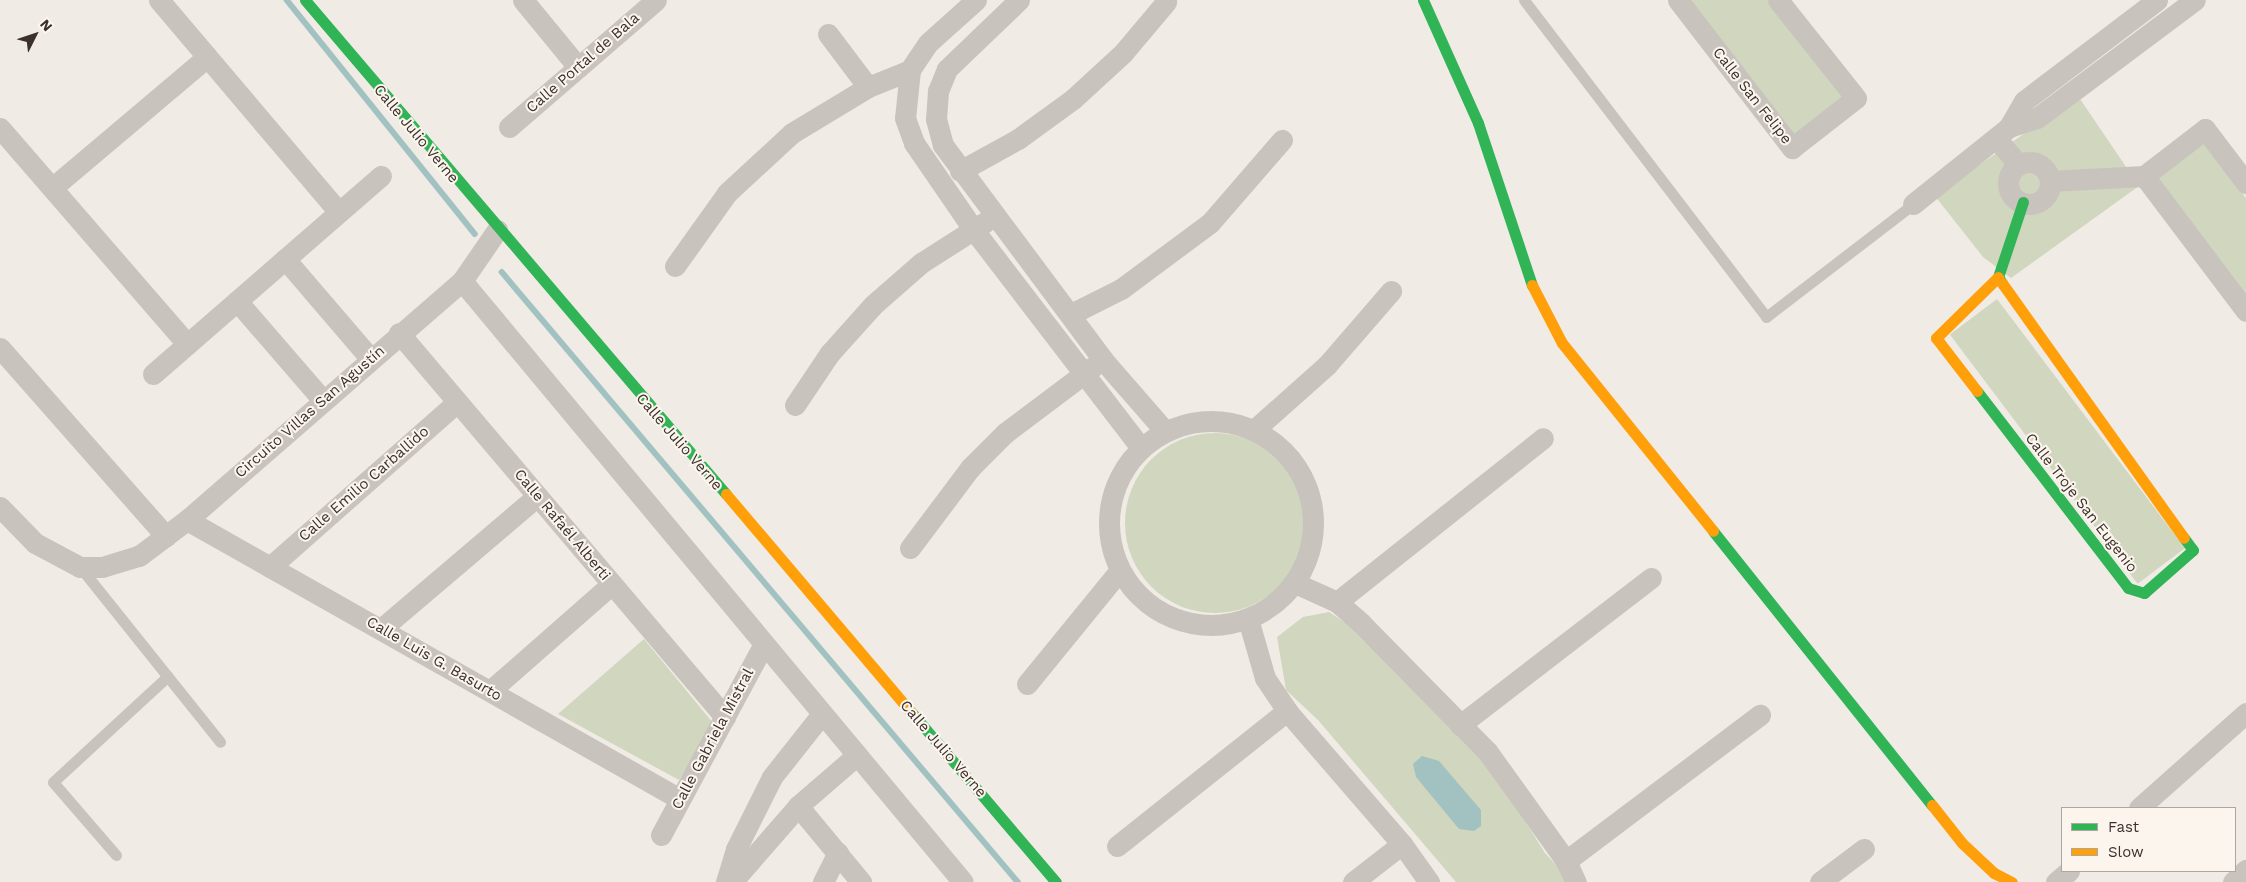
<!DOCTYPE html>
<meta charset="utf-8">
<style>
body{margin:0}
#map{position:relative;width:2246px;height:882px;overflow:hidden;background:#f0ebe5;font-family:"Work Sans",sans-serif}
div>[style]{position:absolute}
.green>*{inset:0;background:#d1d6bf;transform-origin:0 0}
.round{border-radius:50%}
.water>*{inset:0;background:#a1c2c1}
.stream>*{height:5.5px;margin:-2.75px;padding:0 2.75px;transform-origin:2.75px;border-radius:2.75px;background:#a1c2c1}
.lane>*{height:11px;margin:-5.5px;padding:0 5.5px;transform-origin:5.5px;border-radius:5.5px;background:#c9c3be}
.street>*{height:21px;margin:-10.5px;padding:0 10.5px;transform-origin:10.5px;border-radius:10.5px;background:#c9c3be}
.street>.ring{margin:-10.5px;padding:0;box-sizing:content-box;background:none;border:21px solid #c9c3be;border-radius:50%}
.fast>*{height:11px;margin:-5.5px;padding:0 5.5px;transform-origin:5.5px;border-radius:5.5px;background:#30b455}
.slow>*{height:11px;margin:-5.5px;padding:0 5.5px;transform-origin:5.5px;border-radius:5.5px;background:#ff9f0a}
span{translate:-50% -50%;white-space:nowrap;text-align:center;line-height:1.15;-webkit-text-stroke:4px #fbf5ee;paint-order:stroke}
.street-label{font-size:15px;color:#3b302b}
.legend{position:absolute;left:2061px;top:807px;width:175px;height:65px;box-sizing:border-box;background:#fbf5ee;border:1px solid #aea6a0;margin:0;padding:6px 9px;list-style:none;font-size:15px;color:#3b302b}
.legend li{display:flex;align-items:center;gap:10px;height:25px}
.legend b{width:25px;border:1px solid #aea6a0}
.north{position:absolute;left:10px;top:10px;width:50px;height:50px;-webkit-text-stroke:4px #fbf5ee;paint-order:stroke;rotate:49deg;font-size:14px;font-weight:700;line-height:20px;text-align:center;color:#3b302b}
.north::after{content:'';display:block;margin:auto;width:18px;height:22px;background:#3b302b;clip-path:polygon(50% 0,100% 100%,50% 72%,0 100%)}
</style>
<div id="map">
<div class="green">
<div style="clip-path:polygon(1689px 0,1770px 0,1845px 95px,1794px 136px)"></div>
<div style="clip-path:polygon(2078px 96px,2139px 186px,2011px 278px,1983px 257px,1935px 196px)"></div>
<div style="clip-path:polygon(2199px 135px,2246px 198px,2246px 293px,2153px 172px)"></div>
<div style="left:1997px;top:299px;width:312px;height:59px;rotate:53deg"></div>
<div class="round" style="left:1125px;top:433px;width:180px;height:180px"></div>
<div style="clip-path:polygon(1329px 612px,1362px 634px,1491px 767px,1545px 853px,1572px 882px,1456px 882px,1318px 720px,1286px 690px,1277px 637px,1303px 617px)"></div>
<div style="clip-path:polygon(644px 639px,713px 723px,679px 780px,558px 714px)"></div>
</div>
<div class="water">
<div style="clip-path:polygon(1422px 756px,1439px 761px,1481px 810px,1481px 826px,1474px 831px,1459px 829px,1416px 777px,1413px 764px)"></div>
</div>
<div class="stream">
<div style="left:287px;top:0;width:300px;rotate:51.2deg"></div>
<div style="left:502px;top:272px;width:799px;rotate:49.77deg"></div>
</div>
<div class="lane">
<div style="left:1524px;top:0;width:399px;rotate:52.6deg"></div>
<div style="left:1766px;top:317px;width:185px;rotate:-37.5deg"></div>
<div style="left:80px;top:567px;width:224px;rotate:51.3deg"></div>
<div style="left:116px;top:855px;width:96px;rotate:-130.8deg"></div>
<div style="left:53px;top:782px;width:156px;rotate:-42.7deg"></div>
</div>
<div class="street">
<div style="left:159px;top:0;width:278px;rotate:49.7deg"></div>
<div style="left:523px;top:0;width:87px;rotate:50.6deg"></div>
<div style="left:976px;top:0;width:64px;rotate:138.1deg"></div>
<div style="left:928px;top:43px;width:32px;rotate:124deg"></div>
<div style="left:910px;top:70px;width:48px;rotate:95.9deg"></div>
<div style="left:905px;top:118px;width:27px;rotate:70deg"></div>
<div style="left:914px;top:143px;width:104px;rotate:55.5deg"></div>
<div style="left:973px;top:229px;width:276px;rotate:52.5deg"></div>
<div style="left:1019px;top:0;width:100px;rotate:136.2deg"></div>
<div style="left:947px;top:69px;width:24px;rotate:112deg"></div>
<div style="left:938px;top:91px;width:28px;rotate:94deg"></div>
<div style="left:936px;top:119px;width:27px;rotate:75deg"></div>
<div style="left:943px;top:145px;width:268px;rotate:53.3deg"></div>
<div style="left:1103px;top:360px;width:94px;rotate:48.9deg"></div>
<div style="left:1678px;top:0;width:187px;rotate:52.4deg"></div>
<div style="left:1792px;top:148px;width:81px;rotate:-38deg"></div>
<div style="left:1856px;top:98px;width:125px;rotate:-128.5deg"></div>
<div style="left:828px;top:34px;width:66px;rotate:53deg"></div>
<div style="left:509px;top:127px;width:194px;rotate:-40.8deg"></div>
<div style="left:2009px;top:127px;width:30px;rotate:-60deg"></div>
<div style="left:2024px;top:101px;width:167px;rotate:-37.2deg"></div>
<div style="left:0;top:128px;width:286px;rotate:49.1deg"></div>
<div style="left:1996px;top:138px;width:35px;rotate:50deg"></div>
<div class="ring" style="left:2008px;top:162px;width:21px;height:21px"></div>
<div style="left:960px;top:171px;width:66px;rotate:-28.9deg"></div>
<div style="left:1018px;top:139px;width:68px;rotate:-36deg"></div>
<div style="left:1073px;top:99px;width:68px;rotate:-42.6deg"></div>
<div style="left:1123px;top:53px;width:67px;rotate:-49.9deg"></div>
<div style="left:2144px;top:176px;width:169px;rotate:52.9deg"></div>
<div style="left:2050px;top:181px;width:94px;rotate:-3deg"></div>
<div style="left:2144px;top:176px;width:77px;rotate:-37.6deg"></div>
<div style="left:2205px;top:129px;width:68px;rotate:52.8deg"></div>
<div style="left:52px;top:188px;width:203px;rotate:-40.2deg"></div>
<div style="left:1913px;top:204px;width:123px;rotate:-38.7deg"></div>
<div style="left:2009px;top:127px;width:29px;rotate:-18deg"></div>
<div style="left:2037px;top:118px;width:197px;rotate:-36.8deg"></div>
<div style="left:285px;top:259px;width:130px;rotate:49.4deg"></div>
<div style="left:675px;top:266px;width:90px;rotate:-54.5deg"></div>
<div style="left:727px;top:193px;width:88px;rotate:-42.7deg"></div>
<div style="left:792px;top:133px;width:89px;rotate:-31.2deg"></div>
<div style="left:868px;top:87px;width:45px;rotate:-22deg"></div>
<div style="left:462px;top:281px;width:782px;rotate:50.19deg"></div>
<div style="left:237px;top:301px;width:130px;rotate:49.1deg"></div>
<div style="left:1071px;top:314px;width:56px;rotate:-26.6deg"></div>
<div style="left:1121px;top:289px;width:111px;rotate:-36.6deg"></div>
<div style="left:1210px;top:223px;width:110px;rotate:-49.1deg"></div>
<div style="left:399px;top:333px;width:504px;rotate:49.67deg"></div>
<div style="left:0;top:348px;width:251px;rotate:48.6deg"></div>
<div style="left:153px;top:374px;width:302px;rotate:-41deg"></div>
<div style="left:795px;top:405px;width:63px;rotate:-56.1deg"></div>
<div style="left:830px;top:353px;width:64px;rotate:-48.1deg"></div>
<div style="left:873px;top:305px;width:64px;rotate:-41.2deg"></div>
<div style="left:921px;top:263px;width:76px;rotate:-32.6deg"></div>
<div class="ring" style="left:1109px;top:421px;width:183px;height:183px"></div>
<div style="left:1254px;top:430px;width:98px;rotate:-41.7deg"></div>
<div style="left:1327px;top:365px;width:98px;rotate:-49.1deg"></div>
<div style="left:0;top:507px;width:50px;rotate:45.8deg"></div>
<div style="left:35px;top:543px;width:51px;rotate:28.1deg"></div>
<div style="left:80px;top:567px;width:22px"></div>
<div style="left:102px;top:567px;width:39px;rotate:-17deg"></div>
<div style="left:139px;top:556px;width:60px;rotate:-36.9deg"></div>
<div style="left:187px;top:520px;width:364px;rotate:-41deg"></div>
<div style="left:462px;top:281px;width:62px;rotate:-55.5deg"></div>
<div style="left:187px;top:520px;width:566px;rotate:29.51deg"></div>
<div style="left:910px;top:548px;width:100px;rotate:-53.1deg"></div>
<div style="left:970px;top:468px;width:49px;rotate:-45deg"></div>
<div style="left:1005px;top:433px;width:110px;rotate:-36.9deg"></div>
<div style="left:270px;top:567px;width:249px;rotate:-41.4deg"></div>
<div style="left:1295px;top:583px;width:46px;rotate:24.3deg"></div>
<div style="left:1337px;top:602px;width:32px;rotate:41deg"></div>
<div style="left:1361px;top:623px;width:180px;rotate:45.5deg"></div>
<div style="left:1487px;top:751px;width:135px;rotate:54.3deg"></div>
<div style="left:1566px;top:861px;width:23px;rotate:65deg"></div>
<div style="left:1337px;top:602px;width:263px;rotate:-38.5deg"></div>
<div style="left:1248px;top:619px;width:61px;rotate:73.9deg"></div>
<div style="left:1265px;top:678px;width:40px;rotate:56deg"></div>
<div style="left:1287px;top:711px;width:176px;rotate:49.2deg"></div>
<div style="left:1402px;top:844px;width:47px;rotate:54.6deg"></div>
<div style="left:381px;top:629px;width:205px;rotate:-40.4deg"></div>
<div style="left:1027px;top:684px;width:147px;rotate:-50.8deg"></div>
<div style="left:490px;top:691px;width:162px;rotate:-41.3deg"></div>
<div style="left:1460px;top:725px;width:241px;rotate:-37.6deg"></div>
<div style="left:798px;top:806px;width:99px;rotate:50.3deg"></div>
<div style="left:2139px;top:808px;width:143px;rotate:-41.6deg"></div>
<div style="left:661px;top:835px;width:217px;rotate:-61.7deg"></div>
<div style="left:1117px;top:846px;width:217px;rotate:-38.5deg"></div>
<div style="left:1566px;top:861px;width:243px;rotate:-37deg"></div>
<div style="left:726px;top:882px;width:34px;rotate:-73deg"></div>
<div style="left:736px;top:849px;width:80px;rotate:-63.4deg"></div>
<div style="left:772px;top:777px;width:80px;rotate:-51.6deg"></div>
<div style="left:732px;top:882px;width:101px;rotate:-49deg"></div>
<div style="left:798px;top:806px;width:78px;rotate:-40.8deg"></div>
<div style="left:823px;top:882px;width:33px;rotate:-63deg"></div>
<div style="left:1353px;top:882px;width:62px;rotate:-37.8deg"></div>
<div style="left:1820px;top:882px;width:55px;rotate:-36.9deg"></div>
<div style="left:2056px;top:882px;width:17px;rotate:-40deg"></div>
<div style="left:2233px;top:882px;width:18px;rotate:-43deg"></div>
</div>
<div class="fast">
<div style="left:305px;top:0;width:649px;rotate:49.56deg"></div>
<div style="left:1423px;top:0;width:135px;rotate:65.9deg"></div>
<div style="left:1478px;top:123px;width:171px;rotate:71.6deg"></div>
<div style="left:2002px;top:283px;width:7px;rotate:-124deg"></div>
<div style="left:1998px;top:277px;width:79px;rotate:-71.6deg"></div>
<div style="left:1977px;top:391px;width:248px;rotate:52.5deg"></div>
<div style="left:2128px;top:588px;width:17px;rotate:17deg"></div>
<div style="left:2144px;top:593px;width:65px;rotate:-41.3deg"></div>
<div style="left:2193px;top:550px;width:15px;rotate:-127deg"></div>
<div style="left:1713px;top:531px;width:351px;rotate:51.4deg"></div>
<div style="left:912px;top:713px;width:222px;rotate:49.6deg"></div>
</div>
<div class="slow">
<div style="left:2002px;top:283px;width:313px;rotate:54.5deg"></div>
<div style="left:1532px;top:285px;width:65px;rotate:62.7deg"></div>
<div style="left:1562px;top:343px;width:241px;rotate:51.2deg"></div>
<div style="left:1977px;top:391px;width:67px;rotate:-127.7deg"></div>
<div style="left:1936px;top:338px;width:87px;rotate:-44.5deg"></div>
<div style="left:726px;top:494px;width:287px;rotate:49.7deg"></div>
<div style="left:1932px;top:805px;width:48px;rotate:51.7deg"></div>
<div style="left:1962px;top:843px;width:44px;rotate:43.2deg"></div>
<div style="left:1994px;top:873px;width:20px;rotate:27deg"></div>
</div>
<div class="street-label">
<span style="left:583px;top:63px;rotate:-41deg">Calle Portal de Bala</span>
<span style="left:1752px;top:96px;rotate:52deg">Calle San Felipe</span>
<span style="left:416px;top:134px;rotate:50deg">Calle Julio Verne</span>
<span style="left:310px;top:412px;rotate:-41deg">Circuito Villas San Agustín</span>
<span style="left:679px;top:442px;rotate:49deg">Calle Julio Verne</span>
<span style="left:364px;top:484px;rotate:-41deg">Calle Emilio Carballido</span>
<span style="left:2081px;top:503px;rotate:52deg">Calle Troje San Eugenio</span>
<span style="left:562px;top:525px;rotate:50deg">Calle Rafaél Alberti</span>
<span style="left:434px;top:659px;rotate:30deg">Calle Luis G. Basurto</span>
<span style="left:713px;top:739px;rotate:-62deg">Calle Gabriela Mistral</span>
<span style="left:943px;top:749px;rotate:49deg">Calle Julio Verne</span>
</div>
<ul class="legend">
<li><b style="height:6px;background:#30b455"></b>Fast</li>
<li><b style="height:6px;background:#ff9f0a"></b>Slow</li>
</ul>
<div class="north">N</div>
</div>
